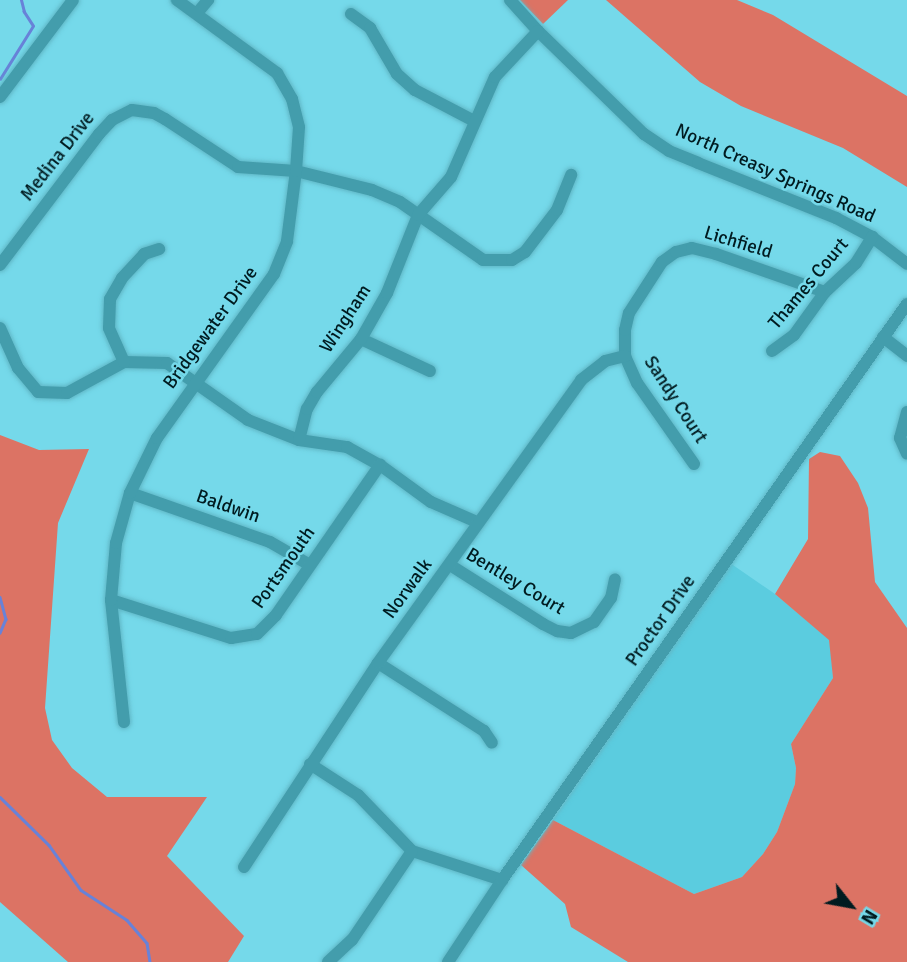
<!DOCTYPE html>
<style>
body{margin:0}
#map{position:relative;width:907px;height:962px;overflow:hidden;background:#75d9ea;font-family:Signika,sans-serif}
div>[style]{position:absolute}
.built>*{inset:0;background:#5bccdf}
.forest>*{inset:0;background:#dc7364}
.stream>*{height:2.5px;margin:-1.25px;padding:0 1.25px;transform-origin:1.25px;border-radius:1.25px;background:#6882d8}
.roads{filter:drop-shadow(0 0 2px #60b7c6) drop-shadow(0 0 2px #60b7c6)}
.minor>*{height:12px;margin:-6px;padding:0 6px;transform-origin:6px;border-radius:6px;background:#439dac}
span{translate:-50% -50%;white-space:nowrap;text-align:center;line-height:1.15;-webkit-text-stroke:5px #75d9ea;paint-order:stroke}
.street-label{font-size:19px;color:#001b20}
.north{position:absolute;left:816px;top:871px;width:70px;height:70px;-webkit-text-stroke:5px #75d9ea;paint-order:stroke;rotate:121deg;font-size:19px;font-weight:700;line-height:28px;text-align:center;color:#001b20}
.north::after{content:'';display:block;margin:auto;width:24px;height:32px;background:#001b20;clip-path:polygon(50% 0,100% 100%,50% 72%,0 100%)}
</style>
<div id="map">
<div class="built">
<div style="clip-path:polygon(730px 563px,775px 594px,830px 640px,833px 678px,791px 744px,796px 768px,795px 784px,777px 832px,763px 854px,742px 877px,694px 894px,553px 820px)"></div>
</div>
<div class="forest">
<div style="clip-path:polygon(520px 0,568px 0,543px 24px)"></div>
<div style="clip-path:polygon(606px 0,737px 0,773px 15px,907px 96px,907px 187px,843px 148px,741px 106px,700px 82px)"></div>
<div style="clip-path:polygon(0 435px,39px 450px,89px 449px,58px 523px,45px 708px,52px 740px,72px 768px,107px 797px,207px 797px,167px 856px,244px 936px,228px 962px,68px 962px,0 902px)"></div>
<div style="clip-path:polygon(820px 452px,840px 456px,858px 483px,868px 508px,875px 582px,907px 628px,907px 962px,628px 962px,571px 927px,565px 904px,521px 865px,553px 820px,694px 894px,742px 877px,763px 854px,777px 832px,795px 784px,796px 768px,791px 744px,833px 678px,829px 640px,775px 594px,808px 539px,809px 459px)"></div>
</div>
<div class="stream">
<div style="left:0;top:79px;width:62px;rotate:-58.1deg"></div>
<div style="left:33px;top:26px;width:17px;rotate:-123deg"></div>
<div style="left:24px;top:12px;width:12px;rotate:-104deg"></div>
<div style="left:0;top:597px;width:23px;rotate:75deg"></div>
<div style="left:6px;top:619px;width:15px;rotate:113deg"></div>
<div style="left:0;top:797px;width:69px;rotate:44.4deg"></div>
<div style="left:49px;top:845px;width:55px;rotate:54.6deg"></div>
<div style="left:81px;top:890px;width:55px;rotate:33.1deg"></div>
<div style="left:127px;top:920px;width:30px;rotate:49deg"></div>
<div style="left:147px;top:943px;width:19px;rotate:81deg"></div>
</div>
<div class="roads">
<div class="minor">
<div style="left:510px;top:0;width:42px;rotate:47.9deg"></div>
<div style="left:538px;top:31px;width:148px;rotate:44.2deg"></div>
<div style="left:644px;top:134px;width:30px;rotate:34deg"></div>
<div style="left:669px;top:151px;width:31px;rotate:22deg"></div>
<div style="left:698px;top:163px;width:149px;rotate:21.7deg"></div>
<div style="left:836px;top:218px;width:41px;rotate:27.8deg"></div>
<div style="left:872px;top:237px;width:44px;rotate:37.6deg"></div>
<div style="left:198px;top:12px;width:16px;rotate:-50deg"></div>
<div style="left:351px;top:14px;width:24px;rotate:36deg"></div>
<div style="left:370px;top:28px;width:53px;rotate:59.6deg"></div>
<div style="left:397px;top:74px;width:24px;rotate:42deg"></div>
<div style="left:415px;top:90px;width:67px;rotate:27.7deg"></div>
<div style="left:0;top:97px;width:121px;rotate:-53deg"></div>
<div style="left:0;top:265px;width:164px;rotate:-52.9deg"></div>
<div style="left:99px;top:134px;width:19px;rotate:-47deg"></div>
<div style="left:112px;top:120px;width:22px;rotate:-27deg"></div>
<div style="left:132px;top:110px;width:22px;rotate:8deg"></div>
<div style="left:154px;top:113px;width:13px;rotate:29deg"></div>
<div style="left:165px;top:119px;width:87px;rotate:33.3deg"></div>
<div style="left:238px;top:167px;width:58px;rotate:3.9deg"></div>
<div style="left:296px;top:171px;width:78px;rotate:14deg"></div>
<div style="left:372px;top:190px;width:30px;rotate:23deg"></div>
<div style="left:400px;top:202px;width:101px;rotate:34.9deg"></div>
<div style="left:483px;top:260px;width:29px"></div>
<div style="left:512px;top:260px;width:15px;rotate:-32deg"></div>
<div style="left:525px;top:252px;width:53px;rotate:-52.7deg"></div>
<div style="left:557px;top:210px;width:38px;rotate:-68deg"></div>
<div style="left:0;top:328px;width:44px;rotate:65.8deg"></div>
<div style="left:18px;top:368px;width:31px;rotate:50deg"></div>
<div style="left:38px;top:392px;width:29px;rotate:2deg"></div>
<div style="left:67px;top:393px;width:65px;rotate:-28.5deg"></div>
<div style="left:124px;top:362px;width:43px;rotate:1.3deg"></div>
<div style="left:167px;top:363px;width:99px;rotate:35.1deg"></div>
<div style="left:248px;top:420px;width:55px;rotate:21.4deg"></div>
<div style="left:299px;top:440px;width:49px;rotate:8.3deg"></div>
<div style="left:347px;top:447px;width:38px;rotate:29deg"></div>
<div style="left:380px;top:465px;width:63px;rotate:36deg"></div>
<div style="left:431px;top:502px;width:50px;rotate:23.5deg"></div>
<div style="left:883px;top:337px;width:31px;rotate:38deg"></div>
<div style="left:361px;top:339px;width:76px;rotate:24.9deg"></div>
<div style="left:772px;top:351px;width:27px;rotate:-36deg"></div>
<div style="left:794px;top:335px;width:53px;rotate:-54.2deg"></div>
<div style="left:825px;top:292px;width:42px;rotate:-43.1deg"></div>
<div style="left:856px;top:263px;width:31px;rotate:-58deg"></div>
<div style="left:124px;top:362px;width:37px;rotate:-114deg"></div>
<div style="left:109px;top:328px;width:29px;rotate:-88deg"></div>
<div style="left:110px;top:299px;width:24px;rotate:-60deg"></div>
<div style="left:122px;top:278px;width:33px;rotate:-47deg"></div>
<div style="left:144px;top:254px;width:16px;rotate:-18deg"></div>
<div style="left:907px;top:412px;width:27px;rotate:105deg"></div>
<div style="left:900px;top:438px;width:17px;rotate:66deg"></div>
<div style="left:299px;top:440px;width:32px;rotate:-76deg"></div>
<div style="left:307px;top:409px;width:20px;rotate:-60deg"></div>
<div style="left:317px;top:392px;width:69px;rotate:-50.3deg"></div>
<div style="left:361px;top:339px;width:53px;rotate:-60.5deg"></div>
<div style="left:387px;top:293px;width:84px;rotate:-68.3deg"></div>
<div style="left:418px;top:215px;width:50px;rotate:-49deg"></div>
<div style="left:451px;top:177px;width:109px;rotate:-66.3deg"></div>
<div style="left:495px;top:77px;width:63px;rotate:-46.9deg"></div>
<div style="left:694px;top:464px;width:99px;rotate:-125.1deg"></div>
<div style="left:637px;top:383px;width:30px;rotate:-114deg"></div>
<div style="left:625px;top:356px;width:26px;rotate:-90deg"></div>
<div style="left:625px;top:330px;width:17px;rotate:-77deg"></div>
<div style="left:629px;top:313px;width:61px;rotate:-57.1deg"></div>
<div style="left:662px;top:262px;width:17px;rotate:-36deg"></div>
<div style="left:676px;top:252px;width:16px;rotate:-14deg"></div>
<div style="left:692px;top:248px;width:25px;rotate:14deg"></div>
<div style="left:716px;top:254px;width:115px;rotate:19.2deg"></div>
<div style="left:130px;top:493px;width:148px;rotate:19.3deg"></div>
<div style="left:270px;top:542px;width:46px;rotate:29.9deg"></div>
<div style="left:450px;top:565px;width:110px;rotate:32.4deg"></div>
<div style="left:543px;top:624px;width:16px;rotate:27deg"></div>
<div style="left:557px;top:631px;width:14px;rotate:8deg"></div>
<div style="left:571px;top:633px;width:25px;rotate:-26deg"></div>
<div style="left:594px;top:622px;width:29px;rotate:-55deg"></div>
<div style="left:611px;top:598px;width:19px;rotate:-78deg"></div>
<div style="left:111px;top:600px;width:126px;rotate:17.6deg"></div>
<div style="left:231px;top:638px;width:26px;rotate:-9deg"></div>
<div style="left:257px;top:634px;width:27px;rotate:-45deg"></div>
<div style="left:276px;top:615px;width:183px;rotate:-55.3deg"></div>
<div style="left:378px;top:663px;width:126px;rotate:32.7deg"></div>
<div style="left:484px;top:731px;width:14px;rotate:56deg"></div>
<div style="left:124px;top:722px;width:123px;rotate:-96.1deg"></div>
<div style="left:111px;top:600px;width:57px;rotate:-85deg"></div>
<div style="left:116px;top:543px;width:52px;rotate:-74.4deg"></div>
<div style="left:130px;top:493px;width:61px;rotate:-63.9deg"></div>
<div style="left:157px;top:438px;width:201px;rotate:-54.5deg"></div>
<div style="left:274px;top:274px;width:35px;rotate:-68deg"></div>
<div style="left:287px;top:241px;width:71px;rotate:-82.7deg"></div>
<div style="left:296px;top:171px;width:44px;rotate:-86.1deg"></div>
<div style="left:299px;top:127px;width:29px;rotate:-104deg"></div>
<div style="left:292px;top:99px;width:30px;rotate:-120deg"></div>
<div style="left:277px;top:73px;width:124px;rotate:-143.9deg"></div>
<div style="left:310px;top:764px;width:57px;rotate:32.9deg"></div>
<div style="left:358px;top:795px;width:78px;rotate:46deg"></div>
<div style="left:412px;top:851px;width:95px;rotate:17.9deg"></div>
<div style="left:244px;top:867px;width:244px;rotate:-56.7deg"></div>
<div style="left:378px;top:663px;width:348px;rotate:-54.3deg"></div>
<div style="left:581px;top:380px;width:31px;rotate:-38deg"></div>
<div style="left:605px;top:361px;width:21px;rotate:-14deg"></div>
<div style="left:328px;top:962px;width:33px;rotate:-43deg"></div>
<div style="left:352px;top:940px;width:107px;rotate:-56deg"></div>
<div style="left:448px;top:962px;width:98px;rotate:-56.6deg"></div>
<div style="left:502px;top:880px;width:704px;rotate:-54.89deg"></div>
</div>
</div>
<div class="street-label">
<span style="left:58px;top:157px;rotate:-52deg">Medina Drive</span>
<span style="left:775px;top:174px;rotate:24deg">North Creasy Springs Road</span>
<span style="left:738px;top:243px;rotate:17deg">Lichfield</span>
<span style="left:809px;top:284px;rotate:-50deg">Thames Court</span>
<span style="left:346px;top:319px;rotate:-57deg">Wingham</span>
<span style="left:211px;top:328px;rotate:-54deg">Bridgewater Drive</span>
<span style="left:675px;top:400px;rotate:57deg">Sandy Court</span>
<span style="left:228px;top:507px;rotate:19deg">Baldwin</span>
<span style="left:284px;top:568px;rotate:-55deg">Portsmouth</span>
<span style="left:515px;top:582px;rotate:31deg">Bentley Court</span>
<span style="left:408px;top:589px;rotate:-54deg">Norwalk</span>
<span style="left:661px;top:621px;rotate:-55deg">Proctor Drive</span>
</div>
<div class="north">N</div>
</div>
